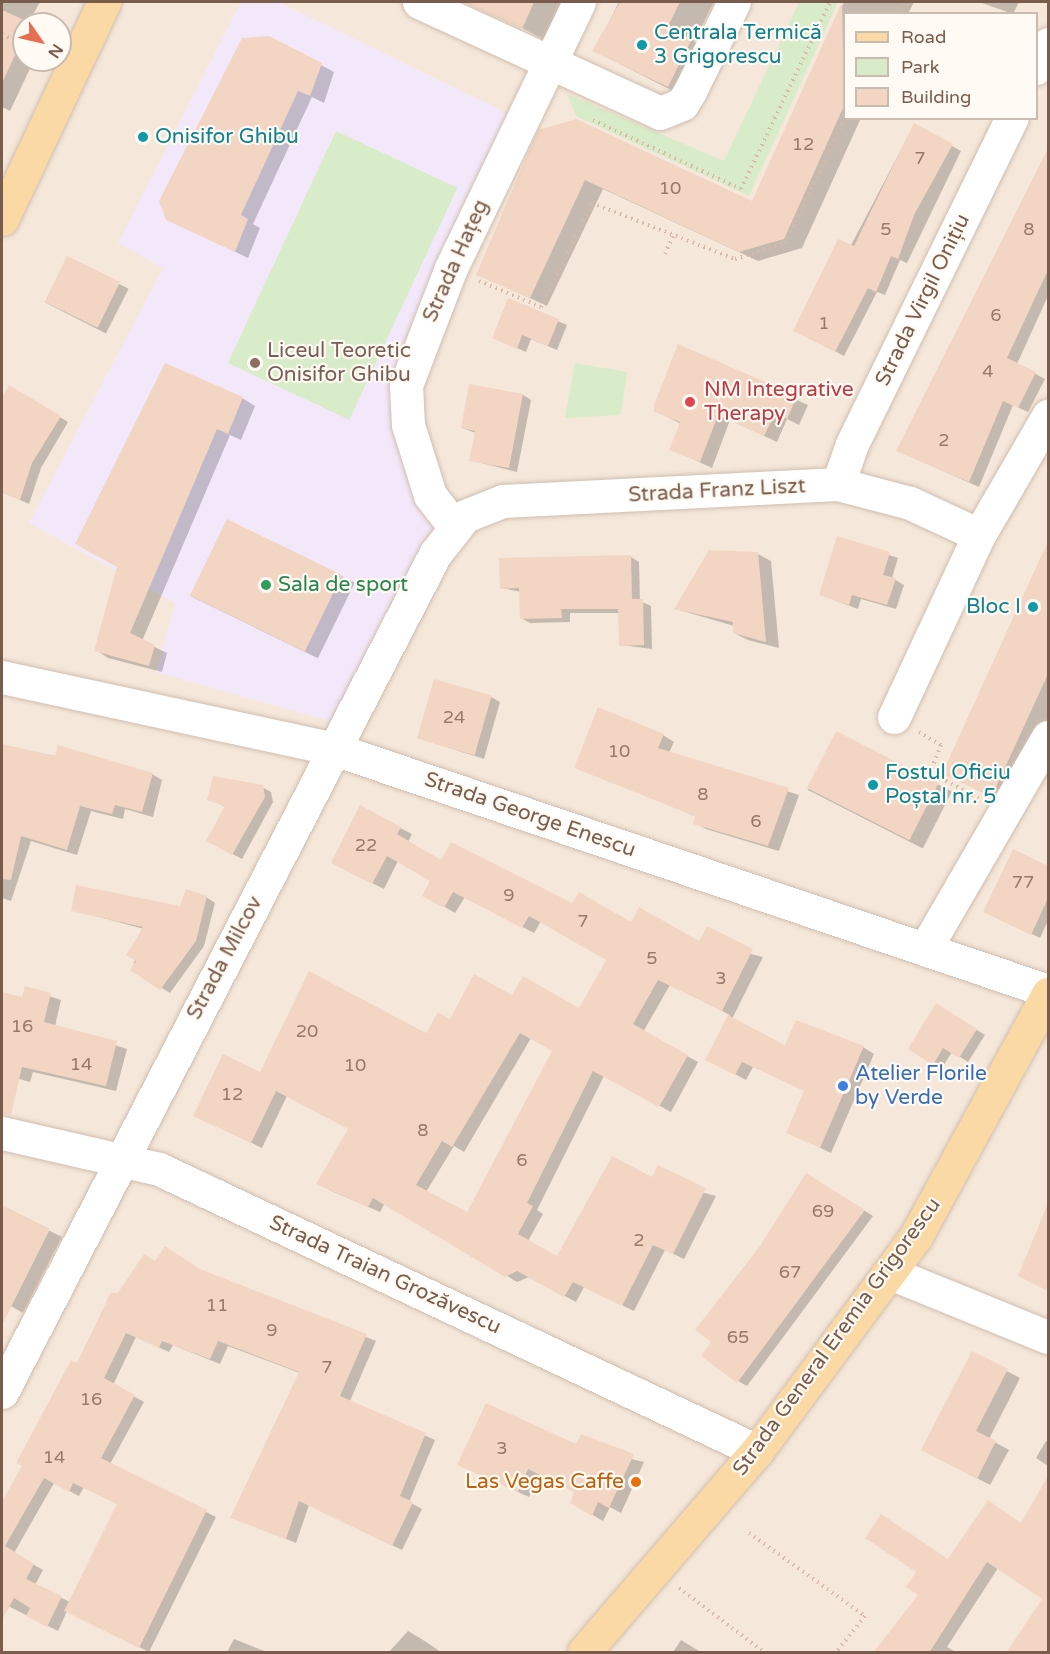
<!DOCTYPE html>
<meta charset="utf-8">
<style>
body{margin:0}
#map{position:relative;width:1050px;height:1654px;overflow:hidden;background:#fdf6ec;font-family:"Varela Round",sans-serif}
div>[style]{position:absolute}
.residential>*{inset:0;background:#f5e8da}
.education>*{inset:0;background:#f3e8fa}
.green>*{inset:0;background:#d8ecc9;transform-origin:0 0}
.shadow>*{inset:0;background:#0003;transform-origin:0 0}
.building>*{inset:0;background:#f3d5c3;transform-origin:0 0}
.path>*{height:4px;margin-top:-2px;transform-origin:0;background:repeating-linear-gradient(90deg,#d9b8a5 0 1.5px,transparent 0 6px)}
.roads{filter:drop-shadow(0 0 2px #d1beb0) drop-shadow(0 0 2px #d1beb0)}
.minor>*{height:33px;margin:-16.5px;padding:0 16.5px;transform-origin:16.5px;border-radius:16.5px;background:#fff}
.major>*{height:33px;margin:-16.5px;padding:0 16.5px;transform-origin:16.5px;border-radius:16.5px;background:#fbd9a5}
.dots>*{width:16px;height:16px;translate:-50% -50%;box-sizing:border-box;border:3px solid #fffaf3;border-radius:50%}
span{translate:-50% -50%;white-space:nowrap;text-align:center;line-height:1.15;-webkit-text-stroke:4.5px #fffaf3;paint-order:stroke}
.number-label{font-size:18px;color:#987a6a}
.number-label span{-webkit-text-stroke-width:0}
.culture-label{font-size:21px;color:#0d838f}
.left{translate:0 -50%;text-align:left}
.right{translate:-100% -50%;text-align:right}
.street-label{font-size:21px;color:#7a5c4d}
.education-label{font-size:21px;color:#785e54}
.health-label{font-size:21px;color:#be3a42}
.leisure-label{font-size:21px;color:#27864d}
.shop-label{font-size:21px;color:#366cbe}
.food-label{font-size:21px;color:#c56008}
.frame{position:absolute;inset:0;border:3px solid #7a5c4d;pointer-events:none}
.legend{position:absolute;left:843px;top:12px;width:195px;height:108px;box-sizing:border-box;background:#fffaf3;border:2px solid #cabbb1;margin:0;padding:8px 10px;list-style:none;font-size:18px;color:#7a5c4d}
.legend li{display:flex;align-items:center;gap:12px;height:30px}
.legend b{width:30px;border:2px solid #cabbb1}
.north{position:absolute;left:12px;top:12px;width:60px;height:60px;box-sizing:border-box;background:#fffaf3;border:2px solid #cabbb1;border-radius:50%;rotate:124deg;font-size:16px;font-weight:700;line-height:24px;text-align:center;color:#7a5c4d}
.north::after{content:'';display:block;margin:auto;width:21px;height:27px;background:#e76f51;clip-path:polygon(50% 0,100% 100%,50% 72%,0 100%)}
</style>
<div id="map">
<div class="residential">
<div style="clip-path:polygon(evenodd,2px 2px,1048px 2px,1048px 1652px,2px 1652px,2px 2px,844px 14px,1036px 14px,1036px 118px,844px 118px,844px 14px,2px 2px,24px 24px,60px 24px,60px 60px,24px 60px,24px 24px)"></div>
</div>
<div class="education">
<div style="clip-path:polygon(241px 2px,278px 2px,509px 114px,403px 342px,393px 385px,440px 524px,337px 723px,156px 672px,175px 603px,29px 523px,163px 268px,118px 243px)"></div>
</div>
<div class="green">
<div style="clip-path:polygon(799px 2px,838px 2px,749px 196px,576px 116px,567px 94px,724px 161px)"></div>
<div style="left:336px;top:131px;width:134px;height:256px;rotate:25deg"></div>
<div style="clip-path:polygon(575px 363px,627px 372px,621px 415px,565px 418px)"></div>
</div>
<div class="shadow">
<div style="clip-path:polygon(2px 2px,40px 2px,24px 31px,2px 10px)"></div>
<div style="clip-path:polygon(474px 2px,563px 2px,546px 41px)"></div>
<div style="clip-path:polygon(619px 2px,714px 2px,694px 42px,718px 55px,695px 102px,594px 51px)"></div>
<div style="clip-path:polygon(844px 2px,914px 2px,908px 14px,844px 14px,844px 118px,861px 118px,802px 248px,758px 261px,603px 189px,547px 306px,478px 274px,539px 131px,753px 203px)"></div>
<div style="clip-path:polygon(979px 2px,1019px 2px,1013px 14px)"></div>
<div style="clip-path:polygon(2px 41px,24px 52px,24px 60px,34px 60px,10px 111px,2px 107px)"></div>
<div style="clip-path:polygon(321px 65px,334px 72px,324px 103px,312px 97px,253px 224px,260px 228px,248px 258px,168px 219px)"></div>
<div style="clip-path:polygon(914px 125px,961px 151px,907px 263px,900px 260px,885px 295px,877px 292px,844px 356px,804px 335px)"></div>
<div style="clip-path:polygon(1048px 149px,1048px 296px,1017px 364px,1045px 379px,1028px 412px,1013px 405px,979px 487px,898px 451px)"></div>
<div style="left:68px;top:258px;width:68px;height:50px;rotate:27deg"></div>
<div style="clip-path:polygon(509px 300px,567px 325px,557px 350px,531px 339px,526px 352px,494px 338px)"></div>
<div style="clip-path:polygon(679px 346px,808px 405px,799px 425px,787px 419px,777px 442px,730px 420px,712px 468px,671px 449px,681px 424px,656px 411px)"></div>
<div style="clip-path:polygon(10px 387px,68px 422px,41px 468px,29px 504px,2px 492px,2px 403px)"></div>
<div style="clip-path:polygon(523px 395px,531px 400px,517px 472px,470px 460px,476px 433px,462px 428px)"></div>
<div style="clip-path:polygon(242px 398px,255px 406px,241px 440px,230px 435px,142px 641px,167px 653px,162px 672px,108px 658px,96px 650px,118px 566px,77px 543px)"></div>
<div style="left:228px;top:521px;width:141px;height:84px;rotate:26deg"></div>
<div style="clip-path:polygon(838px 538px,898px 558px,892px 578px,904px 585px,896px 609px,861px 599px,858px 609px,821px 595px)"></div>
<div style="clip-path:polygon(1048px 544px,1048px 738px,1016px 809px,944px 773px)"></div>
<div style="clip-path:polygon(758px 554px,771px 561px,779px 648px,748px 640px,734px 633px,734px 626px,676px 609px)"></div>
<div style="clip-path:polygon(631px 557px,639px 562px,640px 601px,651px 606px,652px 649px,621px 645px,620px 613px,570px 613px,570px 622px,530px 623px,521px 618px,521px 592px,502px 588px)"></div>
<div style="clip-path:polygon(491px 697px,500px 702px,484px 759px,418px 738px)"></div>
<div style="left:837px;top:733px;width:129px;height:64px;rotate:27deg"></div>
<div style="clip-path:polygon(663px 735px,674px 742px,669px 753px,799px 795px,779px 851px,706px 829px,695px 823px,697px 817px,576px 767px)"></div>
<div style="clip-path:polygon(2px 746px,152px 774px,162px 780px,153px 817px,125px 809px,123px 819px,91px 811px,77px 855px,31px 841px,11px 901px,2px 898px)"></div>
<div style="clip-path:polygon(262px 787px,271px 792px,273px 802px,242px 859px,208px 841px,226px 807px,209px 799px)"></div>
<div style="clip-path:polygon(evenodd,360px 808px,412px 834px,408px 842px,442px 862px,631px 924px,763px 957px,732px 1019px,786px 1047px,863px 1047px,874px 1054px,831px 1153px,788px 1133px,806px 1091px,753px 1067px,746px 1080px,707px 1059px,730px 1015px,670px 985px,643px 1032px,698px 1062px,671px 1112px,604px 1076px,537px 1210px,543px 1214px,528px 1241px,558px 1258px,652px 1179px,716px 1196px,684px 1259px,665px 1250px,634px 1311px,584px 1287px,576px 1302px,529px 1277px,517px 1282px,385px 1203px,380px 1212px,329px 1190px,350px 1129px,287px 1096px,262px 1148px,206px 1121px,261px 1074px,427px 1035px,513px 997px,580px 1010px,608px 960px,541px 921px,534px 933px,465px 897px,455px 913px,424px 895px,432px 881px,398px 861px,384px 889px,344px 869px,360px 808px,531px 1038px,554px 1051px,468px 1214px,426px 1192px,454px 1146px,464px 1152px,531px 1038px)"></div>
<div style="clip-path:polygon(1013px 851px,1048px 868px,1048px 921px,1040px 938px,994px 916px)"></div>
<div style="clip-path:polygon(206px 897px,215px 903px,204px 946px,170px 993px,132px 970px,144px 929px,73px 910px,181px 908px)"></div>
<div style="clip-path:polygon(26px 988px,61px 1000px,55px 1026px,127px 1049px,116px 1091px,33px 1072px,30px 1082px,2px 1074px,2px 994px,23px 999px)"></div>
<div style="clip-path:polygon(937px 1005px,985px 1035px,968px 1062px,952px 1052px,942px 1068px,910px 1049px)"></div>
<div style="clip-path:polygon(815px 1180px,873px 1216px,747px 1386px,738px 1381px)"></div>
<div style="clip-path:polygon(2px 1207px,62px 1237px,23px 1313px,2px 1301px)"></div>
<div style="clip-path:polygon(1043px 1219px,1048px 1221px,1048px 1290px,1032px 1282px)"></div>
<div style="clip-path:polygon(evenodd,156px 1263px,203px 1272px,376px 1341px,350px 1401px,435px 1440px,409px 1502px,422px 1509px,402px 1550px,309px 1505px,296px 1543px,232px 1517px,300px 1373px,228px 1346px,220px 1364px,173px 1345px,169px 1352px,136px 1337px,113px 1385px,144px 1402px,110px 1464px,216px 1517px,149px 1652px,67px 1611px,58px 1631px,8px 1606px,2px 1618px,2px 1505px,117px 1296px,156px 1263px,54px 1483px,79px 1496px,84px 1487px,119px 1504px,70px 1602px,35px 1585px,43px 1570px,14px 1553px,54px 1483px)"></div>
<div style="clip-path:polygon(973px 1353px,1020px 1378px,989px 1439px,1009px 1450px,990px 1485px,937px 1457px)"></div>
<div style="clip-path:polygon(1046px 1441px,1048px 1442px,1048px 1466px,1036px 1458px)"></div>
<div style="clip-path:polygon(576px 1446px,644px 1462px,621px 1513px,610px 1507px,603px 1521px,572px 1503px,576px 1492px,540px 1474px,529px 1497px,470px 1470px)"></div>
<div style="clip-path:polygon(1048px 1479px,1048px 1652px,1008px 1652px,1044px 1599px,998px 1568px,947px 1647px,956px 1652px,875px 1652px,949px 1560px,1022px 1524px)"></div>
<div style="clip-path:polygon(408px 1631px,420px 1638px,441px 1652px,389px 1652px)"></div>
<div style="clip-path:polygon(234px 1639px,267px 1652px,227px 1652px)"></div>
<div style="clip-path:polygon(681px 1640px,694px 1648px,701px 1652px,673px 1652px)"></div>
</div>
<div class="building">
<div style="clip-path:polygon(463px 2px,534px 2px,522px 29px)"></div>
<div style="clip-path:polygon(620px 2px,680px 2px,667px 28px,692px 39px,668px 87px,592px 51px)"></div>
<div style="clip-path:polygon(842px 2px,844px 106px,784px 239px,739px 252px,585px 180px,530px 298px,476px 275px,538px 130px,576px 119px,752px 201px)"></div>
<div style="clip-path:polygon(2px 10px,24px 20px,24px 36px,2px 83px)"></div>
<div style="clip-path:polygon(269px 36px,322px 63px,310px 96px,298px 91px,241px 215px,248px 219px,235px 252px,166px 220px,159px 201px,242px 38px)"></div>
<div style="clip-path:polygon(914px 123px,953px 144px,914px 215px,898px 259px,891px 256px,876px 292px,868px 288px,835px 352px,793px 331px,838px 239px,854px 246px)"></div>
<div style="clip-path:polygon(1048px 148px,1048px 270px,1007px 358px,1036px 372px,1018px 408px,1003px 401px,969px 482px,896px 451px)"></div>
<div style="left:67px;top:256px;width:59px;height:51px;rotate:26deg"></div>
<div style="clip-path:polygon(508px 298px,559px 319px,548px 346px,522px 335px,517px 349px,492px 338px)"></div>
<div style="clip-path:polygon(678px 344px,797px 396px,787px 419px,775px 414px,764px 436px,718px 415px,700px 462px,669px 450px,680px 422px,654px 412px,654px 405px)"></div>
<div style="clip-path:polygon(165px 363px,243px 397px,228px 434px,217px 429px,130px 633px,155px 645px,149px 666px,94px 651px,117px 567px,75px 544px)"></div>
<div style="clip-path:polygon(469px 384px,523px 394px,509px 468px,469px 461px,475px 431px,461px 428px)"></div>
<div style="clip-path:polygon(9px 385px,61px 416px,32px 463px,20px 500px,2px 492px,2px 398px)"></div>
<div style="left:227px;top:519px;width:128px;height:85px;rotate:26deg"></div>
<div style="clip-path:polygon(837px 536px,890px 552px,883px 575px,896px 578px,887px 605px,852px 595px,849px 605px,819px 595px)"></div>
<div style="clip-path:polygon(1048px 541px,1048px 674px,992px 796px,942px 774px)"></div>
<div style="clip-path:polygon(709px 550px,758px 552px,766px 642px,733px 633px,733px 622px,674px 609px)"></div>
<div style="clip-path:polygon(631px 555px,632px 599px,643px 599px,644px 645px,619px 646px,618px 609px,561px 609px,562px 618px,520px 619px,519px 588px,500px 589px,499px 558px)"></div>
<div style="left:434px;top:679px;width:60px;height:62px;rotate:16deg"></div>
<div style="clip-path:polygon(598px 707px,664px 734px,658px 748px,789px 788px,768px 846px,693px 824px,695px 816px,574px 768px)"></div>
<div style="left:836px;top:731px;width:115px;height:64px;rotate:27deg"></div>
<div style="clip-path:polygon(2px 744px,55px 756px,58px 745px,153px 773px,142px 812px,115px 805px,112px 814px,80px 806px,67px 850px,21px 836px,11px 880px,2px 879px)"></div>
<div style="clip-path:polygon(213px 776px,263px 785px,265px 797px,232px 855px,206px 841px,225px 806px,207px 800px)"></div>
<div style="clip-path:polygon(evenodd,360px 805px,401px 827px,397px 834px,441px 860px,451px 842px,572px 903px,579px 892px,631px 922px,639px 907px,699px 941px,707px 926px,753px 949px,722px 1011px,658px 980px,633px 1024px,688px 1055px,659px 1107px,593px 1071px,527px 1203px,533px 1206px,518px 1234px,557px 1256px,612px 1156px,652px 1177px,658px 1165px,706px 1188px,673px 1254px,653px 1245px,622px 1306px,573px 1282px,564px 1297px,517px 1271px,505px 1277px,373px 1198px,368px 1207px,316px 1184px,348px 1129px,276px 1091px,251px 1143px,193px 1116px,223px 1054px,260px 1072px,309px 971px,426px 1033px,438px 1012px,450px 1019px,474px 974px,512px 995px,523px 976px,579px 1008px,606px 960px,529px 916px,522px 928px,453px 892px,444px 908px,422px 896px,430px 881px,387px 856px,372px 884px,331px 863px,360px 805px,520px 1033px,552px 1051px,467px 1212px,416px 1185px,442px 1141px,452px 1147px,520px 1033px)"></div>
<div style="clip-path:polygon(1013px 849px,1048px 866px,1048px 898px,1031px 935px,983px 912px)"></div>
<div style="clip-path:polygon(76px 885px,180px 906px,186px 889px,207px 896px,196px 941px,160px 990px,130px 970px,136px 961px,126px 955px,143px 927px,71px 911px)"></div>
<div style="clip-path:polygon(25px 986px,51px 993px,44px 1022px,117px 1041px,106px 1086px,22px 1067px,11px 1115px,2px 1114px,2px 992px,22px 997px)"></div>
<div style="clip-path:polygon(936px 1003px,977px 1029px,959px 1058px,943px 1048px,933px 1065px,908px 1049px)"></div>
<div style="clip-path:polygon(728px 1015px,785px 1045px,796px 1020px,864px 1046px,820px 1148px,786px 1133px,804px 1091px,742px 1062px,735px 1075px,705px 1060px)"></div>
<div style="clip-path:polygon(806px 1173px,865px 1210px,737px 1383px,701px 1356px,711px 1342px,695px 1330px,760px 1246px)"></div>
<div style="clip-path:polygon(1048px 1203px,1048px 1291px,1018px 1276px)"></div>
<div style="clip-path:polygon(2px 1205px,50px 1229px,2px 1325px)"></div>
<div style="clip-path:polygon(165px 1246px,200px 1269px,367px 1334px,340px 1396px,426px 1433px,400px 1496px,413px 1502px,392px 1546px,299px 1501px,286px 1539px,230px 1518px,299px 1372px,218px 1341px,210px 1359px,162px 1341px,159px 1348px,126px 1333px,104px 1378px,135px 1395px,101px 1458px,207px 1510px,139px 1648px,64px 1611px,117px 1504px,73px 1483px,69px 1492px,44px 1478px,5px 1546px,34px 1564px,26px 1579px,62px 1596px,47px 1627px,26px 1616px,30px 1608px,14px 1598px,2px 1620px,2px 1501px,22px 1466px,16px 1463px,71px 1360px,77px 1363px,111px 1292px,117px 1294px,144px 1254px,155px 1261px)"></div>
<div style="clip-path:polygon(972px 1351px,1008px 1369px,976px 1431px,996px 1441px,977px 1479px,921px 1450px)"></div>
<div style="clip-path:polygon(486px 1403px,576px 1444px,581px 1434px,634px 1454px,609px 1508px,598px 1502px,592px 1516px,570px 1503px,574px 1492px,528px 1469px,518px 1492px,457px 1465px)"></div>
<div style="clip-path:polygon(1048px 1476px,1048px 1653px,1006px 1653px,1042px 1599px,987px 1562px,929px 1653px,873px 1653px,918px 1595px,906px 1587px,916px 1572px,865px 1538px,881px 1514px,948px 1559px,988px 1500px,1021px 1523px)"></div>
</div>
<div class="path">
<div style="left:895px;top:14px;width:13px;rotate:-63deg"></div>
<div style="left:2px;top:34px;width:25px;rotate:29deg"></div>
<div style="left:593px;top:120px;width:163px;rotate:25deg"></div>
<div style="left:741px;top:189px;width:207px;rotate:-64.5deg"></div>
<div style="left:665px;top:254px;width:22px;rotate:-66deg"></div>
<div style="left:479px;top:281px;width:67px;rotate:22.8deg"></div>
<div style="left:541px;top:307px;width:116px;rotate:-63.9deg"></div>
<div style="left:592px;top:203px;width:154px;rotate:21.4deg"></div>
<div style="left:735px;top:259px;width:52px;rotate:-17.7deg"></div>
<div style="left:785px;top:243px;width:139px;rotate:-64.4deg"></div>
<div style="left:919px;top:732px;width:26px;rotate:31deg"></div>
<div style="left:941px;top:745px;width:29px;rotate:112deg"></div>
<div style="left:930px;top:772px;width:55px;rotate:28.4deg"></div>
<div style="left:749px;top:1533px;width:143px;rotate:35.6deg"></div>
<div style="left:865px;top:1616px;width:46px;rotate:128.9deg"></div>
<div style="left:679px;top:1588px;width:106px;rotate:37deg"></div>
</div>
<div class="roads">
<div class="minor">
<div style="left:419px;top:2px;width:265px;rotate:24.7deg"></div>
<div style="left:660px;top:113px;width:24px;rotate:-22deg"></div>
<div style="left:682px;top:104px;width:15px;rotate:-58deg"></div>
<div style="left:690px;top:91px;width:99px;rotate:-63.7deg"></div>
<div style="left:1036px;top:68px;width:27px;rotate:-63deg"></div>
<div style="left:838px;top:484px;width:42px;rotate:-70.7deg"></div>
<div style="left:852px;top:444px;width:363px;rotate:-63.9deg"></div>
<div style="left:454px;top:526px;width:39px;rotate:-128deg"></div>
<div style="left:430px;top:495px;width:73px;rotate:-107.4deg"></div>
<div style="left:408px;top:425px;width:40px;rotate:-92.9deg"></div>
<div style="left:406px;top:385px;width:125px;rotate:-69deg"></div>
<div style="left:451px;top:268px;width:295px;rotate:-64.3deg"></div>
<div style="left:2px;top:677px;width:340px;rotate:12.2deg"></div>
<div style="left:334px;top:749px;width:754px;rotate:18.72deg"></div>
<div style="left:894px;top:717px;width:201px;rotate:-65deg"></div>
<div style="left:979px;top:535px;width:138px;rotate:-59.9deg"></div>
<div style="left:925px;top:949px;width:245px;rotate:-59.9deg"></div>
<div style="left:2px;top:1133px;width:161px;rotate:12.9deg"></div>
<div style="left:159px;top:1169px;width:661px;rotate:25.25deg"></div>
<div style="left:890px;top:1273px;width:170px;rotate:22.1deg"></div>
<div style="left:2px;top:1392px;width:943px;rotate:-62.67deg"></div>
<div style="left:435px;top:554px;width:48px;rotate:-51.7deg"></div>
<div style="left:465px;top:516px;width:41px;rotate:-21.5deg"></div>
<div style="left:503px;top:501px;width:335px;rotate:-2.9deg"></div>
<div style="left:838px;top:484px;width:74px;rotate:14.8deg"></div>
<div style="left:910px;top:503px;width:76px;rotate:24.9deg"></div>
</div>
<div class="major">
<div style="left:2px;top:219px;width:240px;rotate:-64.8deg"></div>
<div style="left:584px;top:1652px;width:265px;rotate:-49.3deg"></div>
<div style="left:757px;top:1451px;width:267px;rotate:-53.5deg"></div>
<div style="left:916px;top:1236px;width:276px;rotate:-61.4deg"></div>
</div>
</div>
<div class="dots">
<div style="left:642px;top:45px;background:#0f9aa8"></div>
<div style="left:143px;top:137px;background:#0f9aa8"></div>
<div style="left:255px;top:363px;background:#8d6e63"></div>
<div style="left:690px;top:402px;background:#e0444e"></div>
<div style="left:266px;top:585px;background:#2e9e5b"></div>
<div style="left:1033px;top:607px;background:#0f9aa8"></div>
<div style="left:873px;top:785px;background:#0f9aa8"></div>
<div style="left:843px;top:1086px;background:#3f7fe0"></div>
<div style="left:636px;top:1482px;background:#e8710a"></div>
</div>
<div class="number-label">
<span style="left:803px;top:144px">12</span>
<span style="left:920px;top:158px">7</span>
<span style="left:670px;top:188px">10</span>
<span style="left:886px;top:229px">5</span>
<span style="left:1029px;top:229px">8</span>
<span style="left:996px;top:315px">6</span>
<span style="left:824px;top:323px">1</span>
<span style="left:988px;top:371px">4</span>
<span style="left:944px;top:440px">2</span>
<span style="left:454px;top:717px">24</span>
<span style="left:619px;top:751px">10</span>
<span style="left:703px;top:794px">8</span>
<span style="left:756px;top:821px">6</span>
<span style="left:366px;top:845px">22</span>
<span style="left:1023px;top:882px">77</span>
<span style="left:509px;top:895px">9</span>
<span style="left:583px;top:921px">7</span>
<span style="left:652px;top:958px">5</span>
<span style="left:721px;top:978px">3</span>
<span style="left:22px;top:1026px">16</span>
<span style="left:307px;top:1031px">20</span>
<span style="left:81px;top:1064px">14</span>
<span style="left:355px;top:1065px">10</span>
<span style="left:232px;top:1094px">12</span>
<span style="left:423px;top:1130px">8</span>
<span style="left:522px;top:1160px">6</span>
<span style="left:823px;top:1211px">69</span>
<span style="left:639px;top:1240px">2</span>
<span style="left:790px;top:1272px">67</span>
<span style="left:217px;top:1305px">11</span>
<span style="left:272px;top:1330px">9</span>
<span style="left:738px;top:1337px">65</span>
<span style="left:327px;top:1367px">7</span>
<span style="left:91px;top:1399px">16</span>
<span style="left:502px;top:1448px">3</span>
<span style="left:54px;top:1457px">14</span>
</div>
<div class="culture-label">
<span class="left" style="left:654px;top:45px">Centrala Termică<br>3 Grigorescu</span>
<span class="left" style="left:155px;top:137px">Onisifor Ghibu</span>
<span class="right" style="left:1021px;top:607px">Bloc I</span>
<span class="left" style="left:885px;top:785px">Fostul Oficiu<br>Poștal nr. 5</span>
</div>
<div class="street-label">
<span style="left:456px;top:261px;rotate:-66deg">Strada Hațeg</span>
<span style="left:923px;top:300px;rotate:-64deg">Strada Virgil Onițiu</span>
<span style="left:717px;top:491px;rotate:-3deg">Strada Franz Liszt</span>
<span style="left:530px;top:815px;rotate:19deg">Strada George Enescu</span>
<span style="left:225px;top:958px;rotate:-62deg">Strada Milcov</span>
<span style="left:385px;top:1275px;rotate:25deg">Strada Traian Grozăvescu</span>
<span style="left:837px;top:1337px;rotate:-54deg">Strada General Eremia Grigorescu</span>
</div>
<div class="education-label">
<span class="left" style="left:267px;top:363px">Liceul Teoretic<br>Onisifor Ghibu</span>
</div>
<div class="health-label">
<span class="left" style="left:704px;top:402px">NM Integrative<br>Therapy</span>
</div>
<div class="leisure-label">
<span class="left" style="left:278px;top:585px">Sala de sport</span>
</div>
<div class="shop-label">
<span class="left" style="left:855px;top:1086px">Atelier Florile<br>by Verde</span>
</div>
<div class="food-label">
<span class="right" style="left:624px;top:1482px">Las Vegas Caffe</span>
</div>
<div class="frame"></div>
<ul class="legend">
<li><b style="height:8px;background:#fbd9a5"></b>Road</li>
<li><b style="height:16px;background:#d8ecc9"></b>Park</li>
<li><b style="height:16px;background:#f3d5c3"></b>Building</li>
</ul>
<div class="north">N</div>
</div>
